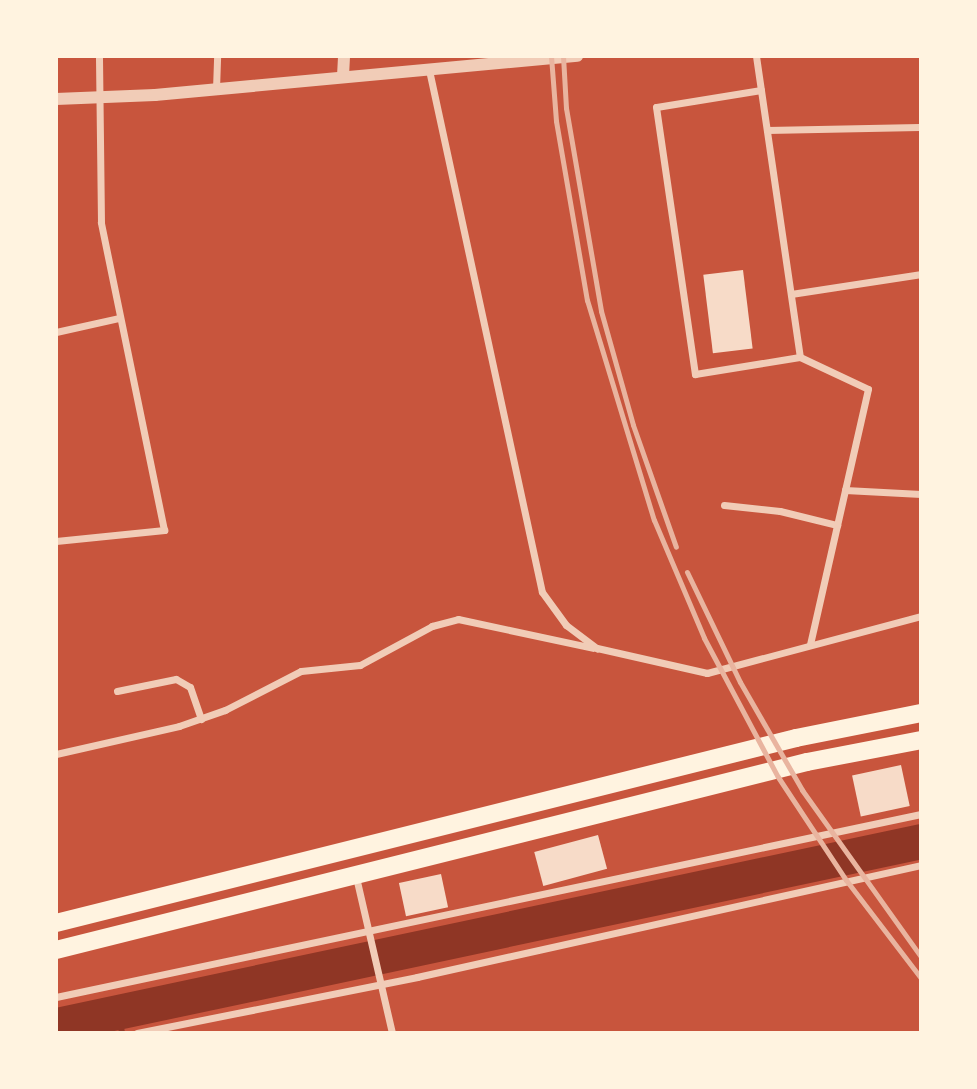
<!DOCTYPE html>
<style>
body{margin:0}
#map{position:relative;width:977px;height:1089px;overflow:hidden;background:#c8553d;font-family:"Roboto Serif",serif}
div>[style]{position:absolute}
.stream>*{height:6px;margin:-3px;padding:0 3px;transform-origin:3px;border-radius:3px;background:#8f3625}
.river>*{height:35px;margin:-17.5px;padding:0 17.5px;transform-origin:17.5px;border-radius:17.5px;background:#8f3625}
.building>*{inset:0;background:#f7dbc8;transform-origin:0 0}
.minor>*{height:7px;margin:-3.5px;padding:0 3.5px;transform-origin:3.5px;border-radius:3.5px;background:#f1ccb7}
.tertiary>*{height:12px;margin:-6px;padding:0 6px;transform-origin:6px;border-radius:6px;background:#f1ccb7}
.primary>*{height:18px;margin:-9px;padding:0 9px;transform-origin:9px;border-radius:9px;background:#fff3e0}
.rail>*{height:5px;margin:-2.5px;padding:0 2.5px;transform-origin:2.5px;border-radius:2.5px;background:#e9b49f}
span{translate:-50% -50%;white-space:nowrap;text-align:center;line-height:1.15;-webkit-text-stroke:5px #fff3e0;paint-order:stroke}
.frame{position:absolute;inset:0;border:58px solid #fff3e0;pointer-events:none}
</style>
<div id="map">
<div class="stream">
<div style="left:118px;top:1012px;width:21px;rotate:79deg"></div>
</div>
<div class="river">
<div style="left:56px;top:1025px;width:884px;rotate:-12.01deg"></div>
</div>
<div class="building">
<div style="left:743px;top:270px;width:79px;height:40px;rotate:83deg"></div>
<div style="left:901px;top:765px;width:42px;height:50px;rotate:78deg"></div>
<div style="left:598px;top:835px;width:35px;height:66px;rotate:75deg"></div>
<div style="left:441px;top:874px;width:34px;height:43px;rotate:78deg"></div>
</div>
<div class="minor">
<div style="left:756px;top:56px;width:304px;rotate:81.7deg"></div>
<div style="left:429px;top:70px;width:534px;rotate:77.79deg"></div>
<div style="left:542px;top:592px;width:41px;rotate:54deg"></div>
<div style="left:566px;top:625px;width:39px;rotate:37deg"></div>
<div style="left:597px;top:648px;width:113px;rotate:12.8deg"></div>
<div style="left:707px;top:673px;width:221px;rotate:-14.9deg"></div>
<div style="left:216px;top:89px;width:33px;rotate:-88deg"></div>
<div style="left:761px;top:90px;width:106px;rotate:170.8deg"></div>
<div style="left:656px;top:107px;width:270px;rotate:81.7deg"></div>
<div style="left:695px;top:374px;width:106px;rotate:-9.2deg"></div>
<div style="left:800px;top:357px;width:75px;rotate:25.2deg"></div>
<div style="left:868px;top:389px;width:262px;rotate:102.8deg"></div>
<div style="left:767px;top:130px;width:152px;rotate:-1.1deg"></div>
<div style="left:791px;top:294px;width:132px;rotate:-8.7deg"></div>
<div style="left:56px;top:332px;width:65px;rotate:-12.5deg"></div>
<div style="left:845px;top:490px;width:76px;rotate:3deg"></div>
<div style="left:724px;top:505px;width:56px;rotate:6.1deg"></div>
<div style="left:780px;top:511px;width:59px;rotate:13.8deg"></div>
<div style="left:56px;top:541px;width:109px;rotate:-5.8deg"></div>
<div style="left:164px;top:530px;width:314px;rotate:-101.6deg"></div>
<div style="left:101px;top:222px;width:166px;rotate:-90.7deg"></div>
<div style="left:117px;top:691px;width:60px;rotate:-11.5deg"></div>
<div style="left:176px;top:679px;width:16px;rotate:30deg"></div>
<div style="left:190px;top:687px;width:34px;rotate:71deg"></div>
<div style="left:56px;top:754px;width:126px;rotate:-12.8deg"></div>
<div style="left:179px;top:726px;width:49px;rotate:-19.2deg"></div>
<div style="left:225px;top:710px;width:85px;rotate:-27.2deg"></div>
<div style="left:301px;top:671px;width:59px;rotate:-5.8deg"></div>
<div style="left:360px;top:665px;width:82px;rotate:-28.4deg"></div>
<div style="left:432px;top:626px;width:27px;rotate:-15deg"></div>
<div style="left:458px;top:619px;width:138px;rotate:12.1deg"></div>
<div style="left:356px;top:877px;width:160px;rotate:77deg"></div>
<div style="left:56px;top:997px;width:884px;rotate:-11.95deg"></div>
<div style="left:137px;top:1033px;width:286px;rotate:-11.3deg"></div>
<div style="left:417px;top:977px;width:516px;rotate:-12.53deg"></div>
</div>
<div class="tertiary">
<div style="left:343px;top:76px;width:20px;rotate:-87deg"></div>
<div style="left:56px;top:99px;width:99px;rotate:-2.3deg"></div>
<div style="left:155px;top:95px;width:424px;rotate:-5.3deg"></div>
</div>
<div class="primary">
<div style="left:56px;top:923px;width:763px;rotate:-14.04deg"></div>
<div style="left:796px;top:738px;width:127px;rotate:-11.3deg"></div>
<div style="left:56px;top:950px;width:774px;rotate:-14.05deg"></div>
<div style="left:807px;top:762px;width:116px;rotate:-10.9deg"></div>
</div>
<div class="rail">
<div style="left:551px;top:56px;width:65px;rotate:85.6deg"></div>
<div style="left:556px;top:121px;width:182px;rotate:80.2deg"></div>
<div style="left:587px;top:300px;width:230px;rotate:73.1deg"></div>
<div style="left:654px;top:520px;width:128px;rotate:67deg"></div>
<div style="left:704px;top:638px;width:157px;rotate:62deg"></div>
<div style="left:778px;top:777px;width:123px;rotate:56.6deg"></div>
<div style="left:846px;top:880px;width:123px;rotate:52.6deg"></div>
<div style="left:563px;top:56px;width:52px;rotate:86.7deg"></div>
<div style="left:566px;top:108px;width:206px;rotate:80.2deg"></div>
<div style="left:601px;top:311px;width:118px;rotate:74.3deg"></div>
<div style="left:633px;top:425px;width:129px;rotate:70.6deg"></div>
<div style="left:687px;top:572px;width:122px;rotate:64.3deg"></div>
<div style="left:740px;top:682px;width:125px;rotate:60.1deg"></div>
<div style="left:802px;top:790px;width:205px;rotate:54.5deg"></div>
</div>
<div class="frame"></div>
</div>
